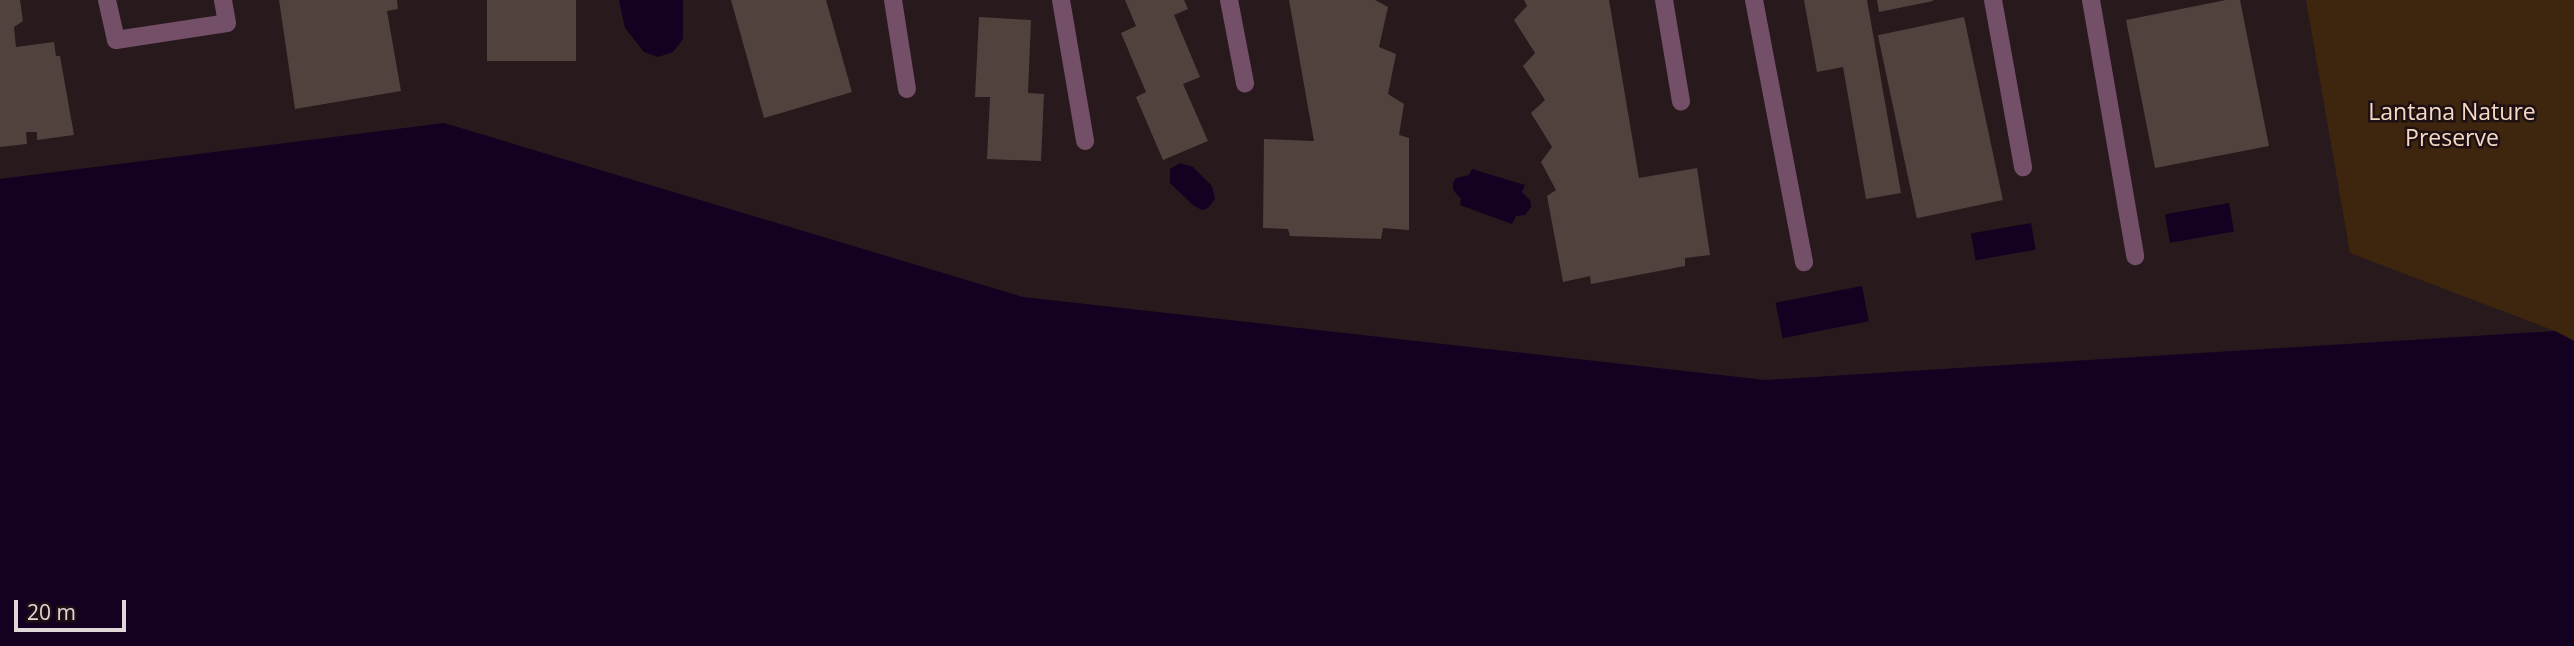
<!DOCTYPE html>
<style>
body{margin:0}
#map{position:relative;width:2574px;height:646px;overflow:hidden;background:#28191c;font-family:"Open Sans",sans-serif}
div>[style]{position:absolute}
.green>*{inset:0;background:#3e250e}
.water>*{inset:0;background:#140021;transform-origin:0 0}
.building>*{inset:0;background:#52423e;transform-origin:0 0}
.service>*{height:18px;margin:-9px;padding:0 9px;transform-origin:9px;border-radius:9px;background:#744f68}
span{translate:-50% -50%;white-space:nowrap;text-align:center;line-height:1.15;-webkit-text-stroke:5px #1e1013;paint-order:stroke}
.park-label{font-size:23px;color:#f6d9c3}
.scale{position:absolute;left:14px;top:600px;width:112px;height:32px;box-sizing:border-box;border:4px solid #e1d6d8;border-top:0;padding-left:9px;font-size:21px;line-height:24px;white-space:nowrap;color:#e1d6d8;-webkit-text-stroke:5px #1e1013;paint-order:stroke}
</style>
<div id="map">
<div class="green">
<div style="clip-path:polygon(2306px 0,2574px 0,2574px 341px,2555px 331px,2350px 253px)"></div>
</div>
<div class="water">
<div style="clip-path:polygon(619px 0,683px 0,683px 39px,673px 52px,658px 57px,644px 52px,625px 28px)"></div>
<div style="clip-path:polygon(444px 123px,1023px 297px,1765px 380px,2555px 331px,2574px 341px,2574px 646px,0 646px,0 179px)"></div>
<div style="clip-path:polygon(1180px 163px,1193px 167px,1212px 186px,1215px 199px,1208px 208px,1202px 210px,1194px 206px,1170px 183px,1170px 169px)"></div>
<div style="clip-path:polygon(1472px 169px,1525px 185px,1522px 192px,1530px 200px,1531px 207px,1525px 215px,1516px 216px,1512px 224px,1460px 205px,1461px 199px,1453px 190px,1453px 183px,1456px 178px,1469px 175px)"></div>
<div style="left:2229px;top:203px;width:29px;height:65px;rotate:80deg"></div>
<div style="left:2031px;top:223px;width:27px;height:61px;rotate:80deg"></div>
<div style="left:1862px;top:286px;width:36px;height:88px;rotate:79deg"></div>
</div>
<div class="building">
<div style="clip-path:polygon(0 0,20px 0,23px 21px,14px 27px,16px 47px,54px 42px,56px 56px,60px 56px,74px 135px,37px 140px,37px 132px,26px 132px,27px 144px,0 147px)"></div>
<div style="clip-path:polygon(279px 0,397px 0,398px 9px,387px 11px,401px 91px,295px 109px)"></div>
<div style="left:487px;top:0;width:89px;height:61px"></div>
<div style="clip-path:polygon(731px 0,826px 0,852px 92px,764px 118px)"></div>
<div style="clip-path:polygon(1125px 0,1184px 0,1188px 9px,1174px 15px,1200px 77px,1183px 84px,1208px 141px,1163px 160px,1136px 97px,1146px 92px,1121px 33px,1136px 26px)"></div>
<div style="clip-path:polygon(1289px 0,1375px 0,1388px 7px,1379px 47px,1396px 54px,1388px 94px,1404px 104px,1399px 135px,1409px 138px,1409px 230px,1383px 228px,1381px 239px,1290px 236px,1288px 229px,1263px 228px,1264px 139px,1314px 141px)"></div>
<div style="clip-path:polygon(1524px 0,1609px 0,1639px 178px,1697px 168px,1710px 255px,1685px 258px,1685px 266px,1591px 284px,1590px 276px,1563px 282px,1547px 196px,1556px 190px,1541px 162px,1552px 147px,1531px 113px,1545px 100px,1523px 66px,1535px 53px,1514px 20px,1527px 6px)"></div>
<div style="clip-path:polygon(1804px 0,1867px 0,1901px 193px,1866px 199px,1843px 67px,1817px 72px)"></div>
<div style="clip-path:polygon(1877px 0,1933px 0,1933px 1px,1879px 12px)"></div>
<div style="clip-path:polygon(2226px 0,2240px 0,2269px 146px,2155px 168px,2126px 20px)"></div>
<div style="clip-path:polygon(979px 17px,1031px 20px,1028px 93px,1044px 94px,1041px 161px,987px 159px,990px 97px,975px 97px)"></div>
<div style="left:1964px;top:17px;width:187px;height:88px;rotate:78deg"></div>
</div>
<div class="service">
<div style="left:107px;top:0;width:41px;rotate:77.3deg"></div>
<div style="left:116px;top:40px;width:112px;rotate:-8.7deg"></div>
<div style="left:227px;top:23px;width:23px;rotate:-100deg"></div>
<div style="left:893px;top:0;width:90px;rotate:81.1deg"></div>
<div style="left:1061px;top:0;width:143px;rotate:80.3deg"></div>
<div style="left:1229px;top:0;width:85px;rotate:79.1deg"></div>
<div style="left:1664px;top:0;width:103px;rotate:80.5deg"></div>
<div style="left:1754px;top:0;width:267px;rotate:79.2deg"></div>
<div style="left:1993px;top:0;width:170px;rotate:79.8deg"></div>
<div style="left:2091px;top:0;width:260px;rotate:80.2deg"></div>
</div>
<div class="park-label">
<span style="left:2452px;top:124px">Lantana Nature<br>Preserve</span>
</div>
<div class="scale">20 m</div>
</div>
